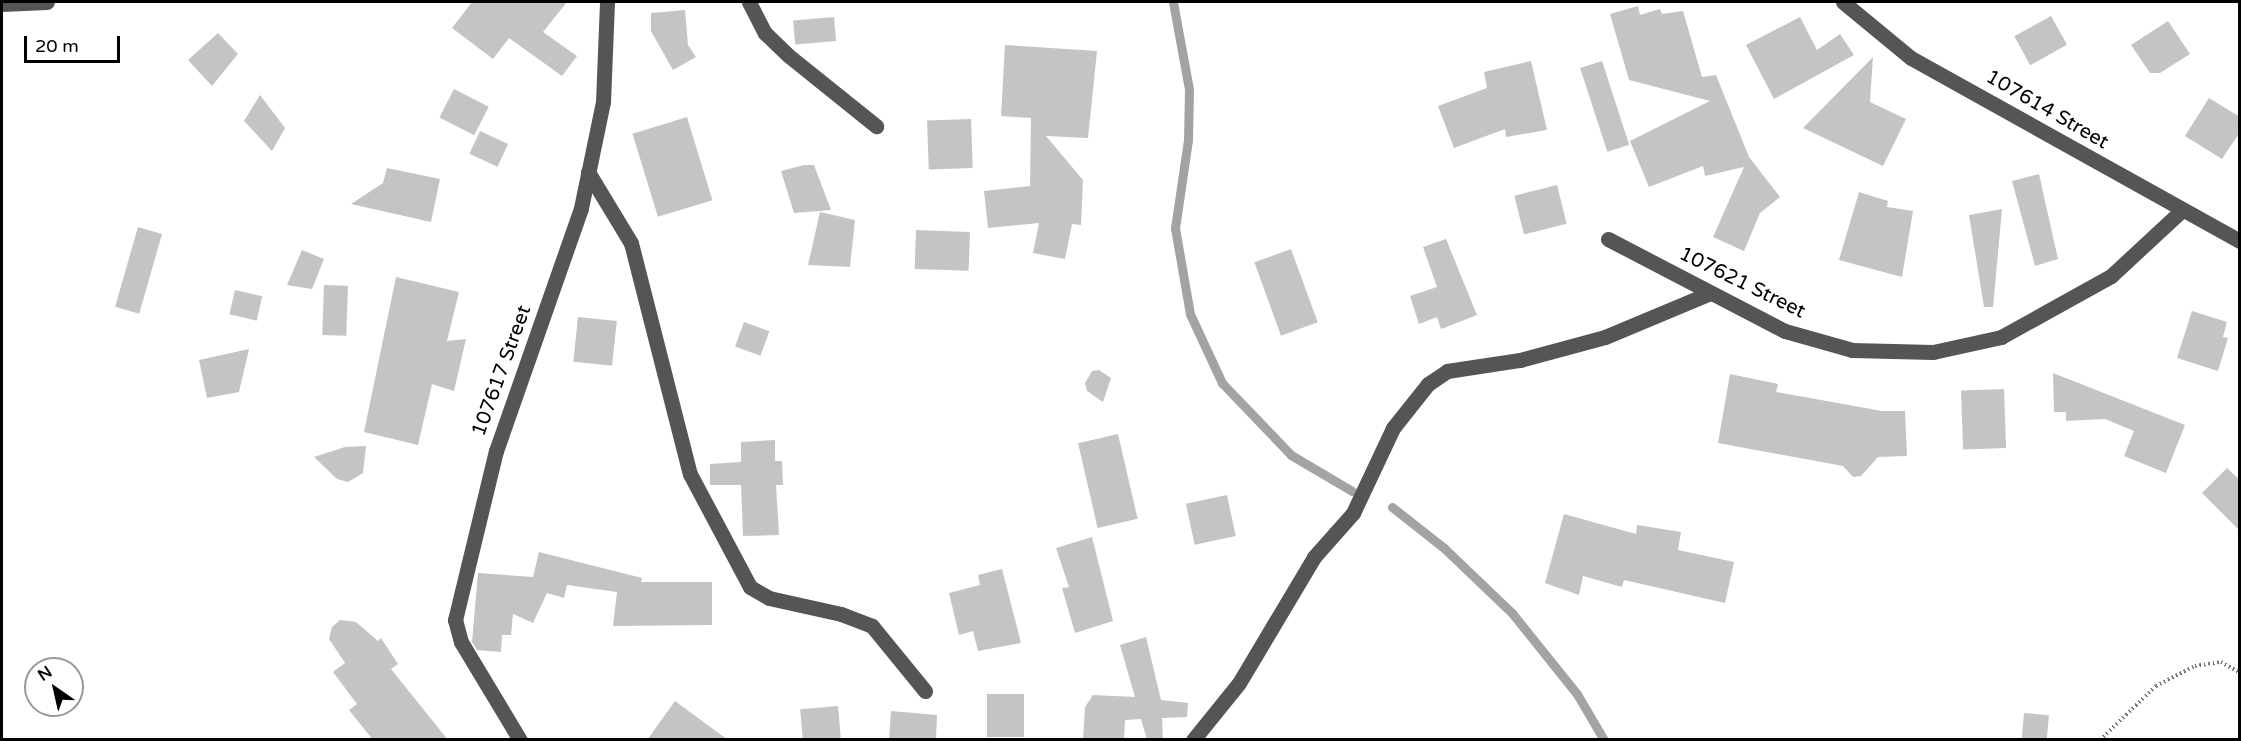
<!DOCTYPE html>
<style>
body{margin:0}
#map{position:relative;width:2241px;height:741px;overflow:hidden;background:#fff;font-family:"Varela Round",sans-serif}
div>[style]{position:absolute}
.stream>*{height:9px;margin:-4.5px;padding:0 4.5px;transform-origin:4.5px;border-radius:4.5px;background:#a3a3a3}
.building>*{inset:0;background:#c4c4c4;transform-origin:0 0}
.path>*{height:4px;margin-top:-2px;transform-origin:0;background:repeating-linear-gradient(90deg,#777 0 1.5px,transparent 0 4.5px)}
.minor>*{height:15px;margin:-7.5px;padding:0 7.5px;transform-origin:7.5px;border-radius:7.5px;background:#555}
span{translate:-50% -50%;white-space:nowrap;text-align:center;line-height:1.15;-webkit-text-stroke:4.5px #fff;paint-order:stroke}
.street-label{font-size:20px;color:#000}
.frame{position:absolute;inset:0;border:3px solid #000;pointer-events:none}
.north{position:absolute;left:24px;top:657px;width:60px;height:60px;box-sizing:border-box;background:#fff;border:2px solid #999;border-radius:50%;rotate:326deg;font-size:16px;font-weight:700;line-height:24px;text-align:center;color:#000}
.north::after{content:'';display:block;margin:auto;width:21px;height:27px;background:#000;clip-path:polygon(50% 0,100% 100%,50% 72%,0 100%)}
.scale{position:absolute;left:24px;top:36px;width:96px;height:27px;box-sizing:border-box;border:3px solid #000;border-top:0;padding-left:8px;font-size:18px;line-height:21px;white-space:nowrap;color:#000;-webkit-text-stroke:4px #fff;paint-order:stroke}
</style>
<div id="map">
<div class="stream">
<div style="left:1173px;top:2px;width:88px;rotate:79.6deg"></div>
<div style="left:1189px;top:89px;width:51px;rotate:91.1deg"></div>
<div style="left:1188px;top:140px;width:89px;rotate:98.4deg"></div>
<div style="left:1175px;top:228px;width:87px;rotate:80.1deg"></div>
<div style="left:1190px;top:314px;width:76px;rotate:65.1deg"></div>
<div style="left:1222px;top:383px;width:100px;rotate:46.2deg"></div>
<div style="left:1291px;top:455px;width:71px;rotate:30.5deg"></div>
<div style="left:1392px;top:507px;width:66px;rotate:38.3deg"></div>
<div style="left:1444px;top:548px;width:94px;rotate:43.7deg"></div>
<div style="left:1512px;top:613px;width:104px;rotate:51.3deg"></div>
<div style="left:1577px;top:694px;width:53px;rotate:59.6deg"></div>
</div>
<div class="building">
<div style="clip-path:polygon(472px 2px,567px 2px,543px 32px,577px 56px,562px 76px,509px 38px,493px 59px,452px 28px)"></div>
<div style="clip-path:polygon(1638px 6px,1640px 15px,1660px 9px,1662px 14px,1683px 11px,1702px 77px,1716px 75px,1749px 157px,1780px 197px,1760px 213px,1744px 251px,1713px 237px,1744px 167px,1705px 176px,1703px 166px,1649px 187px,1630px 141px,1710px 101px,1629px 80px,1610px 14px)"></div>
<div style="clip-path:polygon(685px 10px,688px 45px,696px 57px,673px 70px,651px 31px,651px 13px)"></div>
<div style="left:2051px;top:16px;width:33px;height:42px;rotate:61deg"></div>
<div style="left:834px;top:17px;width:24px;height:41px;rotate:85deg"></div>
<div style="clip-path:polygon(1800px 17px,1817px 50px,1840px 34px,1854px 55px,1774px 99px,1746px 45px)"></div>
<div style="clip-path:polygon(2168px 21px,2190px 54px,2160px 73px,2150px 73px,2131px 45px)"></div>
<div style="clip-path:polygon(218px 33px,238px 54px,212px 86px,188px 60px)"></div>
<div style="clip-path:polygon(1005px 45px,1097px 51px,1088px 138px,1046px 136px,1083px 180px,1081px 225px,1072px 224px,1065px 259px,1033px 253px,1039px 223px,988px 228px,984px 191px,1030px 186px,1031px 118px,1001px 116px)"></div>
<div style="clip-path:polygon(1873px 57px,1870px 102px,1906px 119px,1883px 166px,1803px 128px)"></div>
<div style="clip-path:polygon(1531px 61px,1547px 130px,1506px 137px,1505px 129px,1454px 148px,1438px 106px,1487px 88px,1484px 72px)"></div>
<div style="left:1602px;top:61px;width:88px;height:23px;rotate:72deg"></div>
<div style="left:454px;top:89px;width:39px;height:32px;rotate:27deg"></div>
<div style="clip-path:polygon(260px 95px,285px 128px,272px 151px,244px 121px)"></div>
<div style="clip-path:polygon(2209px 98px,2240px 117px,2240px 132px,2222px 159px,2185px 136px)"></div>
<div style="left:687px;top:117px;width:87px;height:57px;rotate:73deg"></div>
<div style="left:971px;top:119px;width:49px;height:44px;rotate:88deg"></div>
<div style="left:480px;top:131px;width:31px;height:25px;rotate:25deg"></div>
<div style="clip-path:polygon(804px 165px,814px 165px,831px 210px,794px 213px,781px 171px)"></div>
<div style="clip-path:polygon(387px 168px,440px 179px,431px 222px,351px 204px,383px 183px)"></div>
<div style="clip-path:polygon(2039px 174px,2058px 259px,2035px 266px,2012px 181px)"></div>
<div style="left:1557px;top:185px;width:40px;height:44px;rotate:76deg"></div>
<div style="clip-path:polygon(1859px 192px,1888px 201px,1887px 207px,1913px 211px,1902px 277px,1839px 260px)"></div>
<div style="clip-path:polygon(2002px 209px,1993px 307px,1984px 307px,1969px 215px)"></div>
<div style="clip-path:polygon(820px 212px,855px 220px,850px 267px,808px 265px)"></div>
<div style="left:138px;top:227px;width:25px;height:83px;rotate:16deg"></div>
<div style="left:916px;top:230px;width:54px;height:39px;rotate:2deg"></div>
<div style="clip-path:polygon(1446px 239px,1477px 315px,1441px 329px,1437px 317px,1419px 324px,1410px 296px,1437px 287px,1423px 247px)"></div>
<div style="left:1291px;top:249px;width:78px;height:39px;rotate:70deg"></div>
<div style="clip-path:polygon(302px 250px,324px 259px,312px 289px,287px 285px)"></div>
<div style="clip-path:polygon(396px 277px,459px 292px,447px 341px,466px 339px,454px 391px,432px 384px,418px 445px,364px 432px)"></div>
<div style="left:324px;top:285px;width:24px;height:50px;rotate:2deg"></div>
<div style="left:235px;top:290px;width:28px;height:25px;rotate:13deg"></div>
<div style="clip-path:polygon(2192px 311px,2227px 322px,2223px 337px,2228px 338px,2218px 371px,2177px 358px)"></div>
<div style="left:578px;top:317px;width:39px;height:45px;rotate:6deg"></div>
<div style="left:744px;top:322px;width:27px;height:26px;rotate:20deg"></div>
<div style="clip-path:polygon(249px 349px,239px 392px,207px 398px,199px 360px)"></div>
<div style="clip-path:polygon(1099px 370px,1111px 378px,1103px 402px,1087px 391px,1085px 383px,1092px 371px)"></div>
<div style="clip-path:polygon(2053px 373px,2185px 425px,2166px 473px,2124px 456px,2134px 431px,2105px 419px,2066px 421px,2066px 412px,2054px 412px)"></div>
<div style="clip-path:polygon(1730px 374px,1778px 384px,1776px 392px,1882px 411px,1905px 411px,1907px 456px,1878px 457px,1861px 476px,1853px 477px,1843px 466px,1718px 443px)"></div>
<div style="left:2004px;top:389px;width:59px;height:43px;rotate:88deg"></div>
<div style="left:1118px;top:434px;width:87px;height:41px;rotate:77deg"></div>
<div style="clip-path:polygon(775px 440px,775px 461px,782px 461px,783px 485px,776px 485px,779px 535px,743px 536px,741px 485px,710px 485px,710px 464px,741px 462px,741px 442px)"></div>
<div style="clip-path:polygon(366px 446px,363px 473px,348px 482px,337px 479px,314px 457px,345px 447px)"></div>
<div style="clip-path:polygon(2227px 468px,2240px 480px,2240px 531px,2202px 493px)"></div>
<div style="left:1227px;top:495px;width:42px;height:42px;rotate:78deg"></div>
<div style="clip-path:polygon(1564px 514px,1636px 534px,1637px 525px,1681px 532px,1678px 550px,1734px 562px,1725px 603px,1624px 580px,1622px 587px,1583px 576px,1579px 595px,1545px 583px)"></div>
<div style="clip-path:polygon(1092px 537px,1113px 621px,1075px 633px,1062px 588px,1069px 587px,1056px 548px)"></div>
<div style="clip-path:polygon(539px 552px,642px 578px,641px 582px,712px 582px,712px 625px,613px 626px,617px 592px,567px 585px,564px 598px,547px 593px,533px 623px,513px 614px,511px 635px,502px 635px,501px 652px,477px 650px,472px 642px,478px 573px,533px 577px)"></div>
<div style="clip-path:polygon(1002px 569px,1021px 643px,978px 651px,973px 631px,959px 635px,949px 593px,980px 585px,978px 575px)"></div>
<div style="clip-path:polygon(340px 620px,356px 622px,378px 641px,381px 638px,398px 664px,391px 669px,448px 740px,373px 740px,349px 710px,357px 704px,333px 672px,345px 663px,329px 639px,332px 627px)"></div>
<div style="clip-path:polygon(1146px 637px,1161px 700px,1188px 703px,1187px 717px,1162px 718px,1163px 740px,1147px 740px,1141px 719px,1125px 720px,1124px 740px,1083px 740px,1085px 707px,1093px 695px,1135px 697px,1120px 645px)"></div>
<div style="left:987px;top:694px;width:37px;height:43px"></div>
<div style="clip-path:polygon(675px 701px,728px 740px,647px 740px)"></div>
<div style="left:838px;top:706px;width:34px;height:38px;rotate:85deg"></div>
<div style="clip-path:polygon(891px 711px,937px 715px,936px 740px,889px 740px)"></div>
<div style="left:2024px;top:713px;width:25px;height:27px;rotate:5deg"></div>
</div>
<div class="path">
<div style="left:2100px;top:740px;width:78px;rotate:-44deg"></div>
<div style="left:2156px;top:686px;width:44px;rotate:-27.1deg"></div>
<div style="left:2195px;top:666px;width:26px;rotate:-9deg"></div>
<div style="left:2221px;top:662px;width:22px;rotate:30deg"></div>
</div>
<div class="minor">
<div style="left:749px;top:2px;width:35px;rotate:63deg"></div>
<div style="left:765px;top:33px;width:33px;rotate:44deg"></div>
<div style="left:789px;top:56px;width:112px;rotate:38.8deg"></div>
<div style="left:1843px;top:2px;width:88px;rotate:39.5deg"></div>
<div style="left:1911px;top:58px;width:376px;rotate:29.1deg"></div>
<div style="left:2px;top:4px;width:45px;rotate:-2.5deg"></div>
<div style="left:588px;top:172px;width:83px;rotate:58.8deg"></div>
<div style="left:631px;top:243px;width:238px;rotate:75.7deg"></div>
<div style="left:690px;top:474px;width:128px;rotate:62deg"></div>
<div style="left:750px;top:587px;width:22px;rotate:30deg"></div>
<div style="left:769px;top:598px;width:74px;rotate:12.5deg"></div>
<div style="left:841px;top:614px;width:33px;rotate:21deg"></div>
<div style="left:872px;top:626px;width:84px;rotate:50.8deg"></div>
<div style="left:1608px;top:239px;width:199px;rotate:27.5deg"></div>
<div style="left:1785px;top:331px;width:70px;rotate:15.8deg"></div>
<div style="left:1852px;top:350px;width:81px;rotate:1.4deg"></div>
<div style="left:1933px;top:352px;width:70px;rotate:-12.4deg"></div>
<div style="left:2001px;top:337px;width:126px;rotate:-29deg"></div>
<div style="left:2111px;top:276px;width:96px;rotate:-42.9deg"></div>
<div style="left:520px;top:740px;width:114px;rotate:-121deg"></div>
<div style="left:461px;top:642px;width:23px;rotate:-105deg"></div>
<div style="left:455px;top:620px;width:174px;rotate:-76.4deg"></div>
<div style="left:496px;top:451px;width:257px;rotate:-70.7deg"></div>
<div style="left:581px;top:208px;width:108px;rotate:-78.3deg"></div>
<div style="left:603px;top:102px;width:100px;rotate:-87.7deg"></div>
<div style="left:1193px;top:740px;width:73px;rotate:-51.1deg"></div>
<div style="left:1239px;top:683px;width:147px;rotate:-59.2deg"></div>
<div style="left:1314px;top:557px;width:59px;rotate:-48.4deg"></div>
<div style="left:1353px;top:513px;width:94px;rotate:-64.8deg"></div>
<div style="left:1393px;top:428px;width:56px;rotate:-51.5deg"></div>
<div style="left:1428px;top:384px;width:23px;rotate:-34deg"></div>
<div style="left:1447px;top:371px;width:74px;rotate:-8.6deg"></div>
<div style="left:1520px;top:360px;width:88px;rotate:-15.1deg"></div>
<div style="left:1605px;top:337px;width:114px;rotate:-22.7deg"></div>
</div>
<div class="street-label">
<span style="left:2047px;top:110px;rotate:30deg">107614 Street</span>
<span style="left:1742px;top:283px;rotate:26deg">107621 Street</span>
<span style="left:502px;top:371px;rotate:-70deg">107617 Street</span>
</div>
<div class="frame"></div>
<div class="north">N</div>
<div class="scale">20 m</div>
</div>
